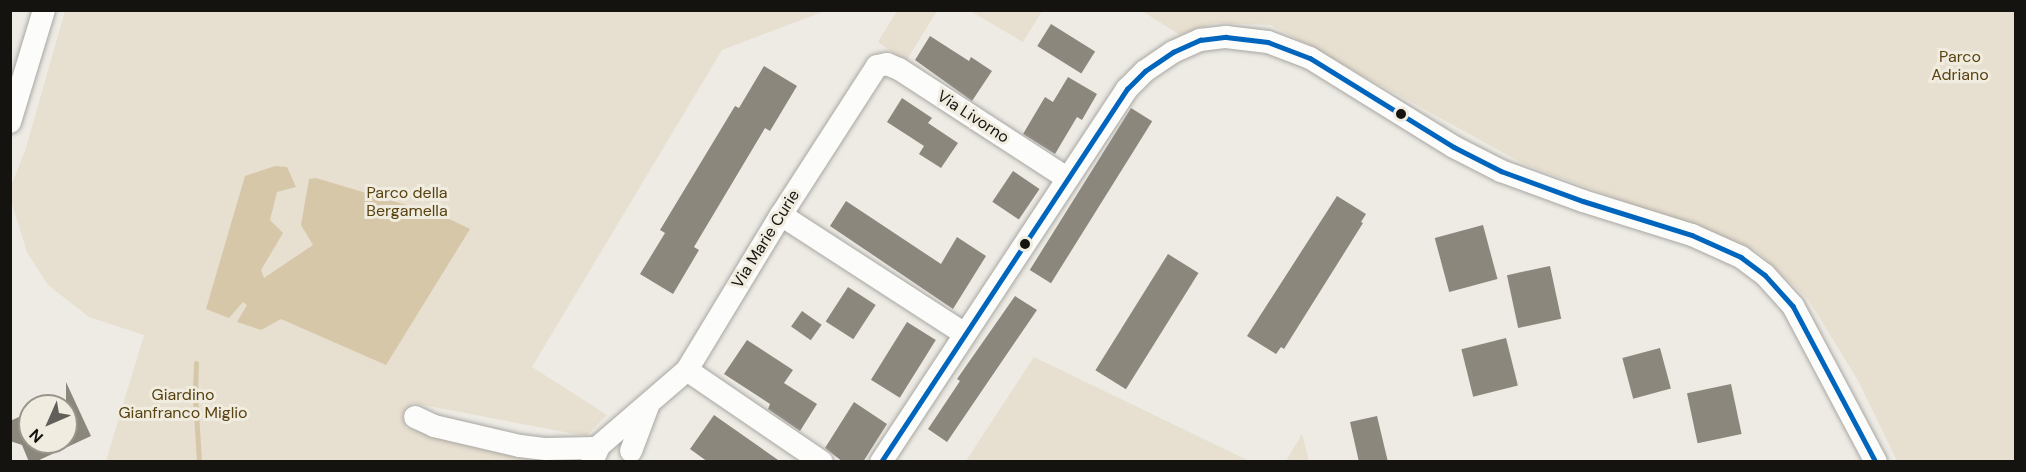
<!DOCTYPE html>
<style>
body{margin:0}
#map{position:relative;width:2026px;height:472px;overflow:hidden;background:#edebe4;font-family:"DM Sans",sans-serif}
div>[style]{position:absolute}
.green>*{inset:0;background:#e7dfcf}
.water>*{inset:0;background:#d6c7a8}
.stream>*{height:5px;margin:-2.5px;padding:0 2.5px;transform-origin:2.5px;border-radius:2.5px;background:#d6c7a8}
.building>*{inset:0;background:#8c877d;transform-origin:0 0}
.roads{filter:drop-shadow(0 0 2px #a9a7a3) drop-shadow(0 0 2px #a9a7a3)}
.street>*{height:22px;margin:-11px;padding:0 11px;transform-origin:11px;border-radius:11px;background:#fcfcfb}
.bus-1>*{height:4.5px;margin:-2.25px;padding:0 2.25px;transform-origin:2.25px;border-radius:2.25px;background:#0065bd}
.dots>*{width:16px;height:16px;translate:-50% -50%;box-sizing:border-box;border:3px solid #f1ece0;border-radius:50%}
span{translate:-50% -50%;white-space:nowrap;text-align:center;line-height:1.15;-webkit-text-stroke:6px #f1ece0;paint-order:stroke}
.park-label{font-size:16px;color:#574210}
.street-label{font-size:16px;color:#15130f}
.frame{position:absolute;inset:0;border:12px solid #15130f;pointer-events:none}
.north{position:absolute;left:18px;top:394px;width:60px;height:60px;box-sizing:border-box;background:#f1ece0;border:2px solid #99958c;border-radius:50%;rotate:225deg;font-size:16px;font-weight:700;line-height:24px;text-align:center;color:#15130f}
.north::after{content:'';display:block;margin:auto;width:21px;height:27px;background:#615f5a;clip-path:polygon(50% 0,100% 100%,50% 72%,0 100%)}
</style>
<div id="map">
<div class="green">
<div style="clip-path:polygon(65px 11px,825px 11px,722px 50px,532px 367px,607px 415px,586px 436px,412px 403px,405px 428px,508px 454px,556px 461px,106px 461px,144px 335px,89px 317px,48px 285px,27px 252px,11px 201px,10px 189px,26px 148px)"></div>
<div style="clip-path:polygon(897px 11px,937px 11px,906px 61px,878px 42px)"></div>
<div style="clip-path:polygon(970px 11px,1042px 11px,1023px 42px)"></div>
<div style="clip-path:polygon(1142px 11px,2015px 11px,2015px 461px,1897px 461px,1859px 382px,1808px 299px,1757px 251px,1524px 164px,1271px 25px,1215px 23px,1180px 35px)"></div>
<div style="clip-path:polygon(1034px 357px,1249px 461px,966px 461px)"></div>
<div style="clip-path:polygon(1302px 434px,1309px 461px,1286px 461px)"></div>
</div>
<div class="water">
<div style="clip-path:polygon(275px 166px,287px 167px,296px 187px,277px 192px,270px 220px,283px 233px,261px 270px,264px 278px,313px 245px,301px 225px,309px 179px,316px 178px,443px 216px,470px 229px,386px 365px,281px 319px,261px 330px,237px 322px,247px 305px,243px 302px,229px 318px,206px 309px,245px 176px)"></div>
</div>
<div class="stream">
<div style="left:196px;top:363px;width:33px;rotate:92deg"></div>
<div style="left:195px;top:396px;width:66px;rotate:86.5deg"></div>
</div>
<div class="building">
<div style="left:1051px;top:24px;width:52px;height:26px;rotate:32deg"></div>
<div style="clip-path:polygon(930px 36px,969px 61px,971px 57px,992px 71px,972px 101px,915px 60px)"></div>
<div style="clip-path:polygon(764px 66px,797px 86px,770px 131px,765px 128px,694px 247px,699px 250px,673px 294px,640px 274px,665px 233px,660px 230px,735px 106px,739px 108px)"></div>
<div style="clip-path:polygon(1068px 77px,1097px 94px,1082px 120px,1077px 117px,1055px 154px,1023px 134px,1045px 97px,1053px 102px)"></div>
<div style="clip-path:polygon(902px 98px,932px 118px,928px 123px,958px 143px,941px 168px,919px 154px,924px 146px,887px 122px)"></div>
<div style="left:1131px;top:108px;width:25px;height:191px;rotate:32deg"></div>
<div style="left:1013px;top:171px;width:32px;height:37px;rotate:34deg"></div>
<div style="clip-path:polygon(1337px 196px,1366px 214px,1361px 222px,1363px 223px,1284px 349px,1281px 347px,1276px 354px,1247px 336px)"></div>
<div style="clip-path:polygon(846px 201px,941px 264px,957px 237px,986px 256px,953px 309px,830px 226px)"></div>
<div style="left:1483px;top:225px;width:56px;height:50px;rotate:75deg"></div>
<div style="left:1168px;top:254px;width:36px;height:137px;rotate:32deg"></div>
<div style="left:1550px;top:266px;width:54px;height:44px;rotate:78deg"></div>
<div style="left:848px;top:287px;width:33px;height:41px;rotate:33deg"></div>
<div style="clip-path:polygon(1015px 296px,1037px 310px,947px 442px,928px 429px,960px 381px,957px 379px)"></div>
<div style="left:802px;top:311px;width:24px;height:19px;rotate:35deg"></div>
<div style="left:907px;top:322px;width:34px;height:68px;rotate:32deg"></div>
<div style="left:1506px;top:338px;width:49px;height:46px;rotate:76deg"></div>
<div style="clip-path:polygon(747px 340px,793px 370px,784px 383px,817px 404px,800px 431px,768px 409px,770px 404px,724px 374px)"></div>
<div style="left:1660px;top:348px;width:42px;height:39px;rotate:75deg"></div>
<div style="clip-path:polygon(66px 382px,91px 436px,35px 462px,29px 462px,22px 445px,10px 441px,10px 421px,30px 412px,30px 442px,66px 442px)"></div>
<div style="left:1731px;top:384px;width:51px;height:45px;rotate:78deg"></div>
<div style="clip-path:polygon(854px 402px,887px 424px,863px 462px,843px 462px,825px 448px)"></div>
<div style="clip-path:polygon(714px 415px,781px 462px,708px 462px,690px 449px)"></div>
<div style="clip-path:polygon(1377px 416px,1388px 462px,1359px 462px,1350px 422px)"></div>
</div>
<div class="roads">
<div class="street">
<div style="left:10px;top:122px;width:117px;rotate:-73.1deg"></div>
<div style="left:781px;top:215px;width:219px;rotate:32.9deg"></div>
<div style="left:687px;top:370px;width:163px;rotate:34.3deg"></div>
<div style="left:415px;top:417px;width:21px;rotate:25deg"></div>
<div style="left:434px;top:426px;width:88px;rotate:13.1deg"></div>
<div style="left:520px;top:446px;width:26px;rotate:7deg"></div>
<div style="left:546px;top:449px;width:50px;rotate:-1.1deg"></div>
<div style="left:631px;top:451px;width:48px;rotate:-69.3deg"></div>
<div style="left:592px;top:462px;width:17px;rotate:-66deg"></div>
<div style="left:599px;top:446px;width:116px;rotate:-40.8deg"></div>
<div style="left:687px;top:370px;width:181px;rotate:-58.8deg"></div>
<div style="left:781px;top:215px;width:177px;rotate:-57.2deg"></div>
<div style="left:877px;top:66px;width:10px;rotate:-11deg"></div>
<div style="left:887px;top:64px;width:13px;rotate:23deg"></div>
<div style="left:899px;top:69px;width:200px;rotate:33deg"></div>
<div style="left:881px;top:462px;width:447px;rotate:-56.6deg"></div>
<div style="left:1127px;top:89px;width:25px;rotate:-45deg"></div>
<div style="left:1145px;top:71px;width:34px;rotate:-34deg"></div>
<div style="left:1173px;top:52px;width:30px;rotate:-24deg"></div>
<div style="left:1200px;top:40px;width:26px;rotate:-7deg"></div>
<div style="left:1226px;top:37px;width:42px;rotate:6.8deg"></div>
<div style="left:1268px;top:42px;width:45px;rotate:20.9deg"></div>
<div style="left:1310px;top:58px;width:169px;rotate:31.7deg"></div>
<div style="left:1454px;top:147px;width:53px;rotate:27.1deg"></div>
<div style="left:1501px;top:171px;width:87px;rotate:20.1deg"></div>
<div style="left:1583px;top:201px;width:114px;rotate:17.3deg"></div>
<div style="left:1692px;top:235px;width:54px;rotate:24.2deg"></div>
<div style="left:1741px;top:257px;width:30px;rotate:37deg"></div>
<div style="left:1765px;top:275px;width:42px;rotate:47.9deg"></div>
<div style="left:1793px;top:306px;width:177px;rotate:62deg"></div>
</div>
</div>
<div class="bus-1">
<div style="left:881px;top:462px;width:447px;rotate:-56.6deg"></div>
<div style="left:1127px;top:89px;width:25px;rotate:-45deg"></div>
<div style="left:1145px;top:71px;width:34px;rotate:-34deg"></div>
<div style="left:1173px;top:52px;width:30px;rotate:-24deg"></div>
<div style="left:1200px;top:40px;width:26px;rotate:-7deg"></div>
<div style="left:1226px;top:37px;width:42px;rotate:6.8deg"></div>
<div style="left:1268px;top:42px;width:45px;rotate:20.9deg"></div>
<div style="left:1310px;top:58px;width:169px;rotate:31.7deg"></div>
<div style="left:1454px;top:147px;width:53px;rotate:27.1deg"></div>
<div style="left:1501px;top:171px;width:87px;rotate:20.1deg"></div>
<div style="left:1583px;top:201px;width:114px;rotate:17.3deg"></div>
<div style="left:1692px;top:235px;width:54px;rotate:24.2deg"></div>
<div style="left:1741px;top:257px;width:30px;rotate:37deg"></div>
<div style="left:1765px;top:275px;width:42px;rotate:47.9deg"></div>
<div style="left:1793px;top:306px;width:177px;rotate:62deg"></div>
</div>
<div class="dots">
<div style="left:1401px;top:114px;background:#15130f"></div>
<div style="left:1025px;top:244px;background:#15130f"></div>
</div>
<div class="park-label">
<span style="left:1960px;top:66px">Parco<br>Adriano</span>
<span style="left:407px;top:202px">Parco della<br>Bergamella</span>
<span style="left:183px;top:404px">Giardino<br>Gianfranco Miglio</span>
</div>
<div class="street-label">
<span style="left:973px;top:117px;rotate:33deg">Via Livorno</span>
<span style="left:766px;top:239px;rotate:-58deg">Via Marie Curie</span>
</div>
<div class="frame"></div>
<div class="north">N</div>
</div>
